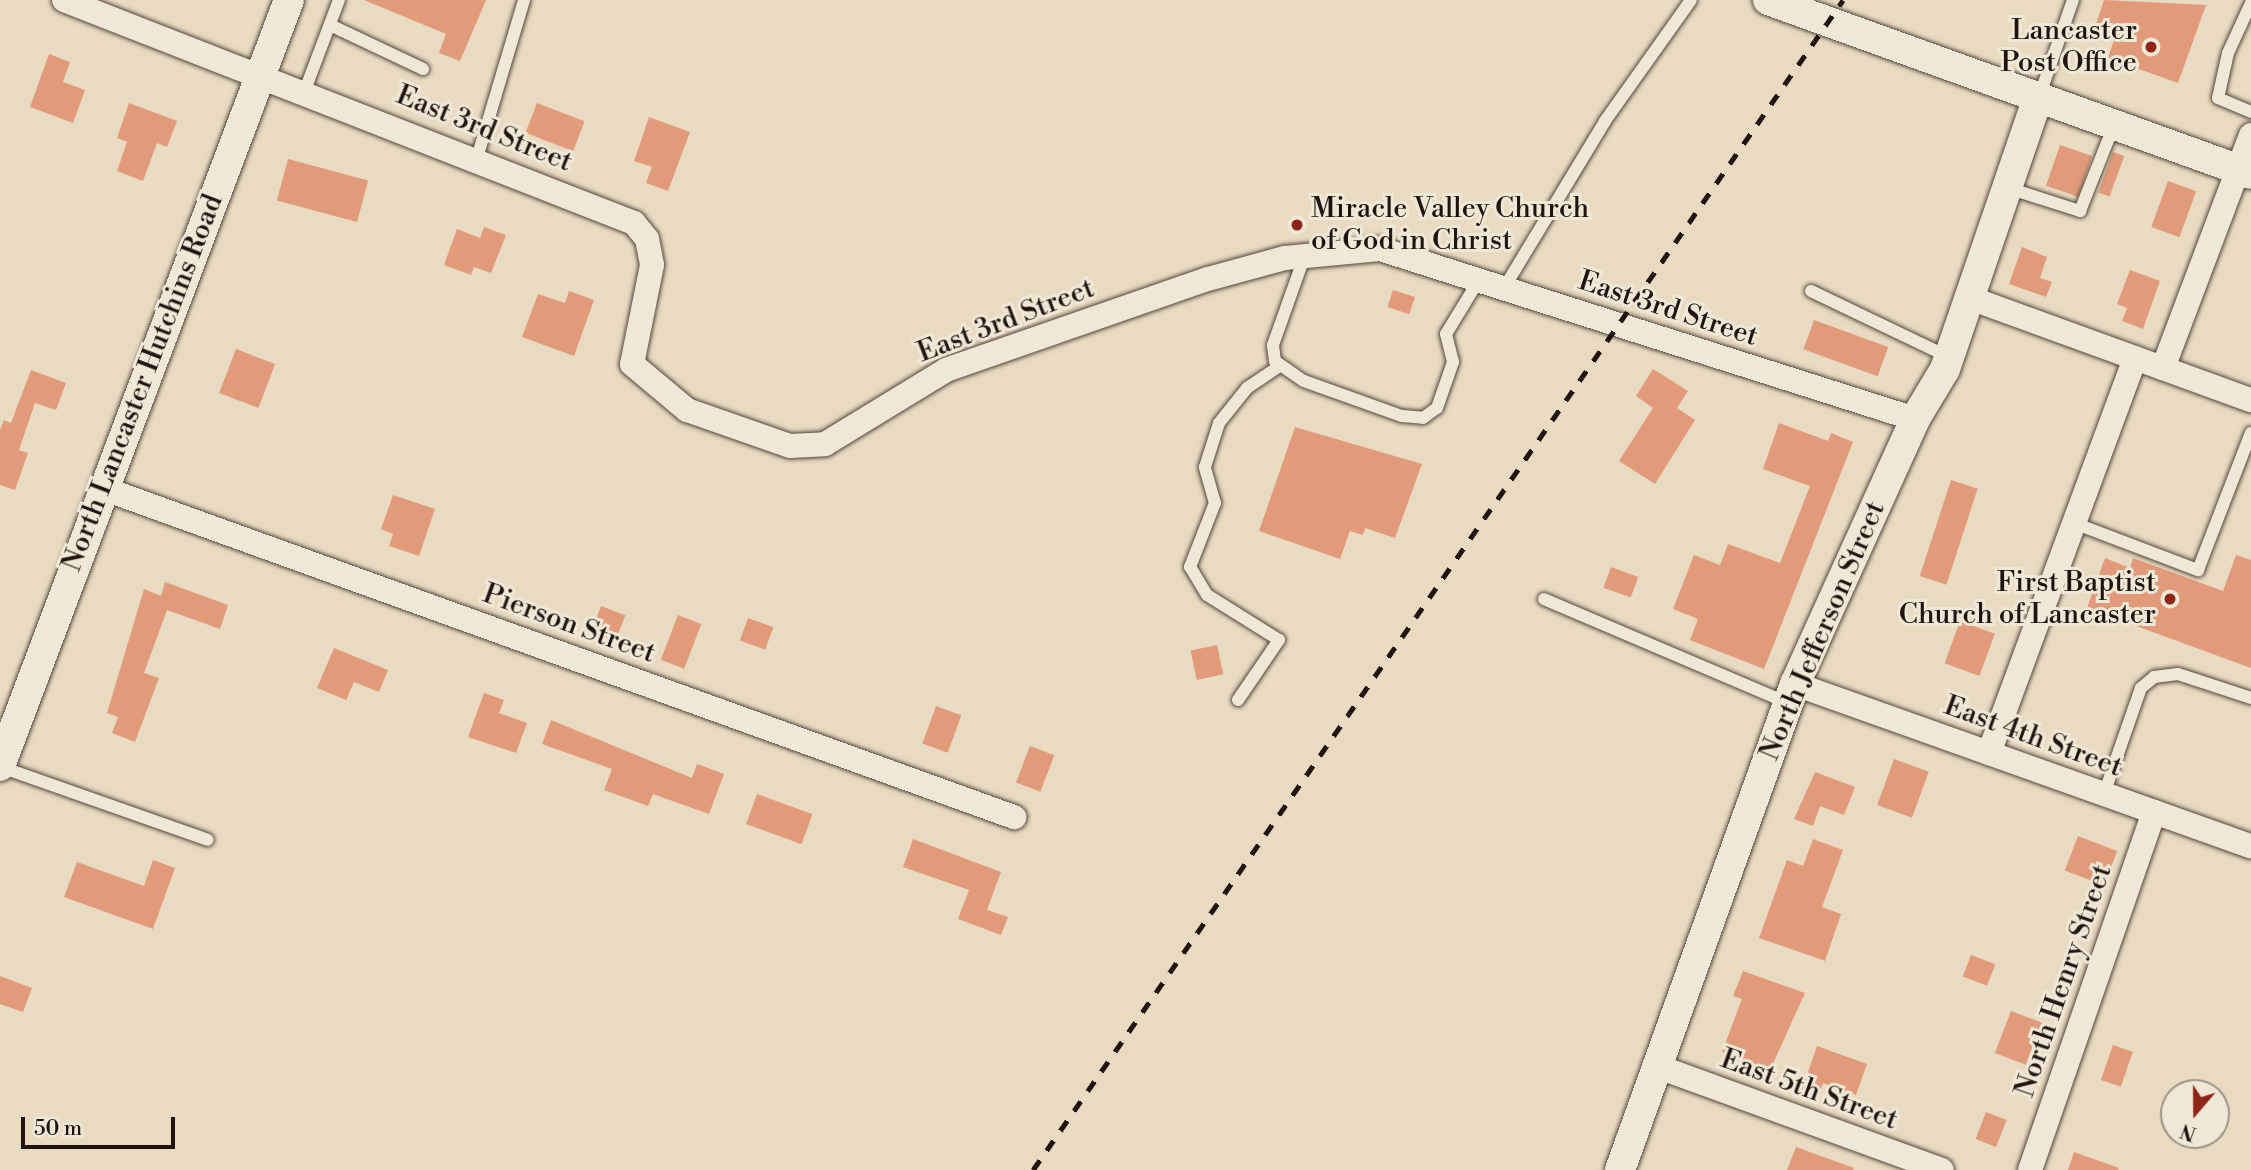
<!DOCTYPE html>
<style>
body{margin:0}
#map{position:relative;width:2251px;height:1170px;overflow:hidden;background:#e8dbc2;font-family:"Libre Bodoni",serif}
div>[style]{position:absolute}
.building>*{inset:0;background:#e19b7a;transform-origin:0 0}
.roads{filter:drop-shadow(0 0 2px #53463b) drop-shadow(0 0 2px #53463b)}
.service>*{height:12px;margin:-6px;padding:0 6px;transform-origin:6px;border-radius:6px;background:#f0e8d7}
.minor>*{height:24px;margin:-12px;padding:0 12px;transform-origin:12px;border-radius:12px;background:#f0e8d7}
.tertiary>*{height:30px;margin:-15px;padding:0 15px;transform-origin:15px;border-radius:15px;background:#f0e8d7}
.rail>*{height:5px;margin-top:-2.5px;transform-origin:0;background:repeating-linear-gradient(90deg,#21140e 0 12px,transparent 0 24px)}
.dots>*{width:19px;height:19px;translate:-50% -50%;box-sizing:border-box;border:4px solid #f0e8d7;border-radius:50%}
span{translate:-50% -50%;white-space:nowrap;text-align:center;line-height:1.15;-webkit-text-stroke:6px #f0e8d7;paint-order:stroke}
.poi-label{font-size:28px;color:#21140e}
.right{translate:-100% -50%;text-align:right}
.left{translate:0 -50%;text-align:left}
.street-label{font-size:28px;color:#21140e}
.north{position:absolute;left:2160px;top:1079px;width:70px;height:70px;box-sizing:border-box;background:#f0e8d7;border:2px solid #9d9387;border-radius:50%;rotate:200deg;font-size:19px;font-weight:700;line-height:28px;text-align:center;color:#21140e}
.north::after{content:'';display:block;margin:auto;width:24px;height:32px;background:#8f2418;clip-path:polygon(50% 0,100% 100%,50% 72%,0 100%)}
.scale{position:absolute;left:21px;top:1117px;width:154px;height:32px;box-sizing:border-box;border:4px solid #21140e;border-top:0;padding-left:9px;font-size:21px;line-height:24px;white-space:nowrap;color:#21140e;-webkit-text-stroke:5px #f0e8d7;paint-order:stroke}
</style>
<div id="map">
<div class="building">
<div style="clip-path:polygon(364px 0,486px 0,460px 61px,439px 53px,446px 34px)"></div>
<div style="clip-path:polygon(2104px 0,2206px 5px,2178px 83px,2108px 58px,2115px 37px,2094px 30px)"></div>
<div style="clip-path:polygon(49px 54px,70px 62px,63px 82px,85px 90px,73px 123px,30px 107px)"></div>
<div style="clip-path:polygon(129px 103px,177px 121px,167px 147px,157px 143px,143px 181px,117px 171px,127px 142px,117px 138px)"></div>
<div style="left:537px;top:103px;width:51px;height:32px;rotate:21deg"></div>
<div style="clip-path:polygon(649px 117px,690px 132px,668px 191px,646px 183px,652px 167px,634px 161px)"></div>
<div style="left:2060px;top:145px;width:34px;height:43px;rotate:19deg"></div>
<div style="left:2113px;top:152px;width:12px;height:43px;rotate:20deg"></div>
<div style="left:288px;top:159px;width:83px;height:43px;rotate:15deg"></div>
<div style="left:2168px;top:181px;width:30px;height:49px;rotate:20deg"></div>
<div style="clip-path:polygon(484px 227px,506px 235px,491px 273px,474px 267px,471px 275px,444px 265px,457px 229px,480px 238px)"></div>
<div style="clip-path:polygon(2022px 247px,2047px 257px,2040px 278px,2052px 282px,2046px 297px,2009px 284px)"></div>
<div style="clip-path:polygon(2130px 270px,2160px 281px,2143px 329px,2122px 321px,2127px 308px,2117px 304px)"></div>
<div style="left:1393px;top:290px;width:23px;height:18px;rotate:18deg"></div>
<div style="clip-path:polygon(569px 291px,594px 300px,574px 356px,522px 337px,538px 294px,565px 303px)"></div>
<div style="left:1814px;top:320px;width:79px;height:31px;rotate:20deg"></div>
<div style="left:236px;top:349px;width:42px;height:47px;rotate:21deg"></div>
<div style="clip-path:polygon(1653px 369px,1688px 391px,1677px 408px,1695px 420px,1655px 484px,1619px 461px,1653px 408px,1636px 396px)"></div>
<div style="clip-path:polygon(31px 370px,66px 383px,56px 410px,35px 403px,19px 450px,28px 453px,15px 490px,0 485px,0 430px,4px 420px,11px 423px)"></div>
<div style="clip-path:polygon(1779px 423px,1828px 441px,1831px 433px,1853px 442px,1764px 669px,1690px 640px,1698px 619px,1673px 609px,1694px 555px,1720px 565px,1728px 544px,1780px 563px,1810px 486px,1763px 469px)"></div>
<div style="clip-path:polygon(1295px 427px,1422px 464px,1395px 538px,1365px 528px,1363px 535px,1350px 531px,1340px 559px,1259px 531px)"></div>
<div style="left:1951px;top:480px;width:28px;height:101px;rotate:18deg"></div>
<div style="clip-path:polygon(393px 495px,435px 509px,419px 556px,389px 546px,393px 534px,381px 529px)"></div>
<div style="clip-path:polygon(2236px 555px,2251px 560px,2251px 668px,2087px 608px,2105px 558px,2130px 568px,2133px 558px,2223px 591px)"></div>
<div style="left:1611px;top:567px;width:29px;height:22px;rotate:20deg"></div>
<div style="clip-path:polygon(165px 582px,228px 605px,220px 629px,167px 610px,144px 673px,159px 678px,135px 742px,112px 733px,118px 717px,107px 713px,144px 589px,161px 596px)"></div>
<div style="left:601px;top:606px;width:26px;height:28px;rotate:21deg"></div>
<div style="left:678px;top:615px;width:25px;height:48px;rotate:21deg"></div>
<div style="left:748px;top:618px;width:27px;height:24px;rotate:20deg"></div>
<div style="left:1960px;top:621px;width:37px;height:45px;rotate:20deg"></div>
<div style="left:1217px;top:645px;width:30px;height:27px;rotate:78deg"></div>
<div style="clip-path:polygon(334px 648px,388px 670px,379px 692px,354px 682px,346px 700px,317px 688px)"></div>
<div style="clip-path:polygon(484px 693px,504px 700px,499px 713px,527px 723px,516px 753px,468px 737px)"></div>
<div style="left:936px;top:706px;width:27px;height:40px;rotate:20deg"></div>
<div style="clip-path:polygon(551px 720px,692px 778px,697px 764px,724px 774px,709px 814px,653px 794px,648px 806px,604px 790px,612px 769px,542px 744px)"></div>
<div style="left:1030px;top:746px;width:26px;height:39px;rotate:21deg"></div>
<div style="left:1894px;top:759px;width:37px;height:49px;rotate:20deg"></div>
<div style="clip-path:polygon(1815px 772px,1855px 787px,1844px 815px,1820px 806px,1813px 826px,1794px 819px)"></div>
<div style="left:757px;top:794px;width:59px;height:32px;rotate:20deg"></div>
<div style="left:2078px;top:836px;width:42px;height:37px;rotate:21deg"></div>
<div style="clip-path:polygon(913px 839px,1001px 872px,987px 910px,1008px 917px,1001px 935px,958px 919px,969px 890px,903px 867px)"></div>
<div style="clip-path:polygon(1813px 839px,1843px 850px,1822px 907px,1841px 914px,1825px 961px,1759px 938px,1787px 860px,1803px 866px)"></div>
<div style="clip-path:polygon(153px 860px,175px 868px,153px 929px,64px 897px,77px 862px,144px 886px)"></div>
<div style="left:1971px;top:955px;width:26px;height:23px;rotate:21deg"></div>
<div style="clip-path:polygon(1743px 971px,1805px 993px,1770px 1070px,1722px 1052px,1742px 999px,1733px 996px)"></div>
<div style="clip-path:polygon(0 976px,32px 988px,23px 1012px,0 1004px)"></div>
<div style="left:2011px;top:1011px;width:33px;height:45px;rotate:21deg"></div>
<div style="left:2113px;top:1045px;width:21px;height:37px;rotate:19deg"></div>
<div style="clip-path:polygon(1817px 1046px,1867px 1064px,1856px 1095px,1823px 1083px,1819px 1095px,1802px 1089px)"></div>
<div style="left:1986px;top:1112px;width:22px;height:29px;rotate:21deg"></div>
<div style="clip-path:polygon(1796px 1147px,1854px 1168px,1853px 1170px,1787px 1170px)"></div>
<div style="clip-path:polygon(2074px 1152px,2119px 1168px,2118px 1170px,2068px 1170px)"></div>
</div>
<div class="roads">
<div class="service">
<div style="left:2251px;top:3px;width:55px;rotate:114.7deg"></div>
<div style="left:2228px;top:53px;width:46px;rotate:102.5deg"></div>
<div style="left:2218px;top:98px;width:36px;rotate:23deg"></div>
<div style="left:330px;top:25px;width:103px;rotate:25.3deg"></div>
<div style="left:305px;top:90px;width:96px;rotate:-69.3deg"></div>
<div style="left:2039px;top:97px;width:103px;rotate:-70.7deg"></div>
<div style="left:477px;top:158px;width:165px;rotate:-73.4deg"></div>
<div style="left:2008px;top:188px;width:76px;rotate:17.7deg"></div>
<div style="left:2080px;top:211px;width:92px;rotate:-68.4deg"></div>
<div style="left:1305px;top:255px;width:96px;rotate:109.6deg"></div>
<div style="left:1273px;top:345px;width:16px;rotate:83deg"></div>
<div style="left:1275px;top:361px;width:35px;rotate:35deg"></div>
<div style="left:1304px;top:381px;width:104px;rotate:19.7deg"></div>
<div style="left:1402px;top:416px;width:21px;rotate:5deg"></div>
<div style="left:1423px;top:418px;width:17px;rotate:-36deg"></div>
<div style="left:1437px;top:408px;width:49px;rotate:-70.8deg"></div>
<div style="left:1453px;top:362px;width:29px;rotate:-104deg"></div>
<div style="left:1446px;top:334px;width:63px;rotate:-58.6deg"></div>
<div style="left:1504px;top:288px;width:195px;rotate:-58.8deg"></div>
<div style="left:1605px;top:121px;width:148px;rotate:-54.6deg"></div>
<div style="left:1811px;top:291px;width:153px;rotate:25.6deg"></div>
<div style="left:2074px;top:523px;width:133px;rotate:20.8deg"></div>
<div style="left:2198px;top:570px;width:147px;rotate:-68.9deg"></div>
<div style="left:1544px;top:599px;width:265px;rotate:23.1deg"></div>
<div style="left:1238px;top:700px;width:73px;rotate:-55.7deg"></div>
<div style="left:1279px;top:640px;width:85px;rotate:-148deg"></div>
<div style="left:1207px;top:595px;width:33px;rotate:-121deg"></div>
<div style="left:1190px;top:567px;width:69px;rotate:-68.7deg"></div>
<div style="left:1215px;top:503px;width:37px;rotate:-106deg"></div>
<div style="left:1205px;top:467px;width:46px;rotate:-72.3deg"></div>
<div style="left:1219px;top:423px;width:45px;rotate:-51.3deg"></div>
<div style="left:1247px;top:388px;width:40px;rotate:-34deg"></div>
<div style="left:1px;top:767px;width:219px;rotate:19.4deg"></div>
<div style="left:2104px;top:794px;width:112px;rotate:-70.8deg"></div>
<div style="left:2141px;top:688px;width:17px;rotate:-40deg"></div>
<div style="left:2154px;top:677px;width:24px;rotate:-7deg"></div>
<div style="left:2178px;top:674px;width:77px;rotate:18.2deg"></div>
</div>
<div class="minor">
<div style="left:64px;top:0;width:612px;rotate:21.37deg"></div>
<div style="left:634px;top:223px;width:21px;rotate:51deg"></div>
<div style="left:647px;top:239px;width:26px;rotate:79deg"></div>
<div style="left:652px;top:265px;width:101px;rotate:101.4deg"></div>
<div style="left:632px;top:364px;width:72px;rotate:39.9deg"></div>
<div style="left:687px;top:410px;width:109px;rotate:19.3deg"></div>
<div style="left:790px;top:446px;width:35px;rotate:-3deg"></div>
<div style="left:825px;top:444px;width:142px;rotate:-31.4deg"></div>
<div style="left:946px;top:370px;width:277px;rotate:-19.2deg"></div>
<div style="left:1208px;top:279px;width:80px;rotate:-15.3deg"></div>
<div style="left:1285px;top:258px;width:95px;rotate:-5.4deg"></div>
<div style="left:1380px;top:249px;width:561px;rotate:17.63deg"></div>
<div style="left:1970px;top:298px;width:299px;rotate:20deg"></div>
<div style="left:2163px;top:368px;width:249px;rotate:-69.3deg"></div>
<div style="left:102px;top:488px;width:970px;rotate:19.84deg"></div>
<div style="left:1795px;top:684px;width:484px;rotate:19.6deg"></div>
<div style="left:1989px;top:753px;width:421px;rotate:-69.7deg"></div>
<div style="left:1656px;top:1066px;width:304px;rotate:20deg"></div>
<div style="left:2030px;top:1170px;width:379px;rotate:-70.9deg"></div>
</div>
<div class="tertiary">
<div style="left:1768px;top:0;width:513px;rotate:19.81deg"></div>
<div style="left:0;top:766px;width:819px;rotate:-69.33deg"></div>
<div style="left:1620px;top:1170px;width:517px;rotate:-70.2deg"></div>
<div style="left:1795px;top:684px;width:291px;rotate:-65.6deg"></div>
<div style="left:1915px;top:419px;width:58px;rotate:-59deg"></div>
<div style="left:1945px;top:369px;width:287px;rotate:-71.1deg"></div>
</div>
</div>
<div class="rail">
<div style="left:1033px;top:1170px;width:1423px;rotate:-55.3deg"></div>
</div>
<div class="dots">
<div style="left:2151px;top:47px;background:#8f2418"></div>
<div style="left:1297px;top:225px;background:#8f2418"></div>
<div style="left:2170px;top:599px;background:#8f2418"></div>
</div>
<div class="poi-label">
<span class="right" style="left:2137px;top:47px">Lancaster<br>Post Office</span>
<span class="left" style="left:1311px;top:225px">Miracle Valley Church<br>of God in Christ</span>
<span class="right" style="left:2156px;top:599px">First Baptist<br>Church of Lancaster</span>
</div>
<div class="street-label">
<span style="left:484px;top:129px;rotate:22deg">East 3rd Street</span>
<span style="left:1668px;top:309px;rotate:18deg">East 3rd Street</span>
<span style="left:1006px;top:321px;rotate:-21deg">East 3rd Street</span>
<span style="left:143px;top:383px;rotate:-69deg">North Lancaster Hutchins Road</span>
<span style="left:569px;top:624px;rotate:20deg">Pierson Street</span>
<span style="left:1823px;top:631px;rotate:-67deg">North Jefferson Street</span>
<span style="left:2033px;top:737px;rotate:20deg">East 4th Street</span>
<span style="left:2064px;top:981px;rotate:-71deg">North Henry Street</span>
<span style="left:1809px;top:1090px;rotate:20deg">East 5th Street</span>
</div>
<div class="north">N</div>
<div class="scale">50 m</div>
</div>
